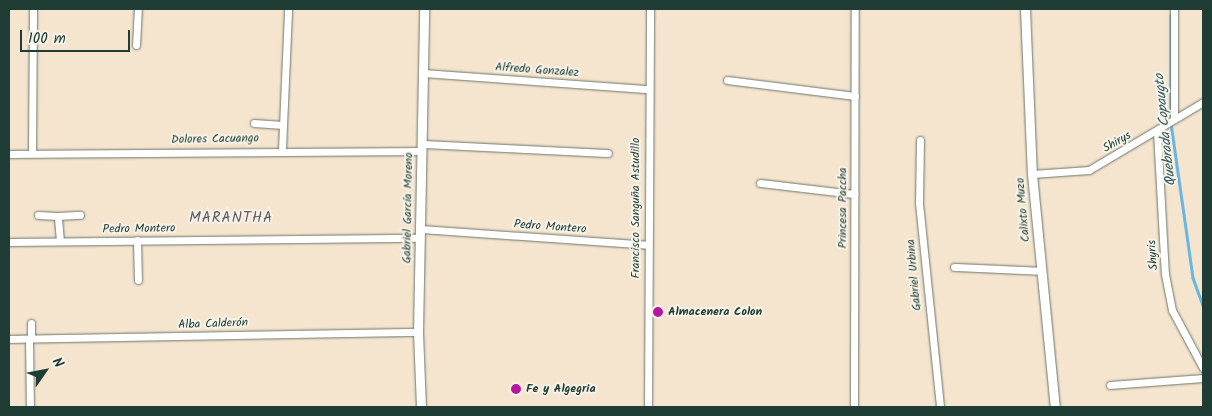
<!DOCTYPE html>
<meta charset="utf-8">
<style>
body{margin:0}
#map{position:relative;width:1212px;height:416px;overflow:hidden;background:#f5e4ce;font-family:Kalam,sans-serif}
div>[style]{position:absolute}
.stream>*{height:2.5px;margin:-1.25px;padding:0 1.25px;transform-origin:1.25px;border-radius:1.25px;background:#6ab6e3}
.roads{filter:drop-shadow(0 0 1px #6a776a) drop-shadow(0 0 1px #6a776a)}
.minor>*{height:7px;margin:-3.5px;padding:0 3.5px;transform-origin:3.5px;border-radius:3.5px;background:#fff}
.tertiary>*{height:9px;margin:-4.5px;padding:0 4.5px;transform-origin:4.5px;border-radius:4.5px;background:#fff}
.dots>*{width:14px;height:14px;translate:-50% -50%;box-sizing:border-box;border:2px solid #f7f3e8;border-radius:50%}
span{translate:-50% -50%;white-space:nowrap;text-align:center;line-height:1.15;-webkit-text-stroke:4px #f7f3e8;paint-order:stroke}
.street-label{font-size:12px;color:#1f3d34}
.poi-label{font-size:12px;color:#1f3d34;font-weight:700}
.left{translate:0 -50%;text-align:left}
.water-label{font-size:14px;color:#325b60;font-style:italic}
.quarter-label{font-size:15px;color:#605b64;letter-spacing:1px}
.frame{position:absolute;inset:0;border:10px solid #1f3d34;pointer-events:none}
.north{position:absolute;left:20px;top:346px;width:50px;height:50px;-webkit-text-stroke:4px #f7f3e8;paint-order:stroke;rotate:57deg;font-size:14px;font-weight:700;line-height:20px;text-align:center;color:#1f3d34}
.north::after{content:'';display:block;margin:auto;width:18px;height:22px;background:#1f3d34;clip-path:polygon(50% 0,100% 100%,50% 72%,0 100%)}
.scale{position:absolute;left:20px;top:30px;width:110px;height:22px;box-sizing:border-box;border:2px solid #1f3d34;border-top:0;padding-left:6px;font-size:15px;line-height:18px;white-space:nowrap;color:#1f3d34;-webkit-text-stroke:4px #f7f3e8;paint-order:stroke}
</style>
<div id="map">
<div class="stream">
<div style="left:1171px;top:15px;width:100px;rotate:90deg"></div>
<div style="left:1171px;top:123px;width:157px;rotate:81.9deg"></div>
<div style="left:1193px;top:278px;width:30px;rotate:70deg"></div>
</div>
<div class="roads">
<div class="minor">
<div style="left:136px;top:45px;width:36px;rotate:-87deg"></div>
<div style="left:423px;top:73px;width:226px;rotate:4.1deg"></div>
<div style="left:727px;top:80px;width:129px;rotate:7.1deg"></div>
<div style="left:1174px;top:119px;width:110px;rotate:-90deg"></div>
<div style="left:254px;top:123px;width:29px;rotate:4deg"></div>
<div style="left:1157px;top:132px;width:142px;rotate:86.8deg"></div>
<div style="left:1165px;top:274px;width:37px;rotate:79deg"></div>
<div style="left:1172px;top:310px;width:66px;rotate:61.9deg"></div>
<div style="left:920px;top:140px;width:63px;rotate:90.9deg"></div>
<div style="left:919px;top:203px;width:205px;rotate:84.1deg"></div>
<div style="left:422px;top:144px;width:186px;rotate:2.8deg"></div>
<div style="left:282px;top:149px;width:140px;rotate:-87.5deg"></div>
<div style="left:32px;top:153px;width:144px;rotate:-89.6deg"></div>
<div style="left:9px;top:154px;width:413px;rotate:-0.4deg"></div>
<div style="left:1032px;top:174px;width:57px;rotate:-4deg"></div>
<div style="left:1089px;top:170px;width:133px;rotate:-30.8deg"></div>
<div style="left:760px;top:183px;width:95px;rotate:6.7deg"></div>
<div style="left:38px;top:215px;width:20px;rotate:3deg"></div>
<div style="left:421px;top:229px;width:227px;rotate:4deg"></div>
<div style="left:137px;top:240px;width:40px;rotate:88.6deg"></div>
<div style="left:60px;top:241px;width:25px;rotate:-95deg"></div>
<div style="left:58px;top:216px;width:22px;rotate:-3deg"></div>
<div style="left:9px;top:242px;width:411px;rotate:-0.6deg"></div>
<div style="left:954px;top:267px;width:87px;rotate:2.6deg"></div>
<div style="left:31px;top:323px;width:15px;rotate:90deg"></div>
<div style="left:9px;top:339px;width:409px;rotate:-1deg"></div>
<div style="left:29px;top:339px;width:68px;rotate:89.2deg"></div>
<div style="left:1110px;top:385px;width:93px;rotate:-4.3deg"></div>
<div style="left:648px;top:407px;width:398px;rotate:-89.7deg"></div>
<div style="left:854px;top:407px;width:398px;rotate:-89.9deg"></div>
</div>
<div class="tertiary">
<div style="left:1025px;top:9px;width:165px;rotate:87.6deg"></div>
<div style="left:1032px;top:174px;width:234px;rotate:84.4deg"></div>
<div style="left:421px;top:407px;width:75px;rotate:-92.3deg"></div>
<div style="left:418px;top:332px;width:323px;rotate:-88.9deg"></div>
</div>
</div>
<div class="dots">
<div style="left:658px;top:312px;background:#b5179e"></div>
<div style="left:516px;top:389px;background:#b5179e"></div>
</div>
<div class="street-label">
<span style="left:537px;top:70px;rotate:4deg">Alfredo Gonzalez</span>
<span style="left:215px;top:139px;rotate:-1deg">Dolores Cacuango</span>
<span style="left:1117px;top:142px;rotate:-30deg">Shirys</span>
<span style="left:408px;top:208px;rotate:-89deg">Gabriel García Moreno</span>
<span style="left:636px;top:208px;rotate:-90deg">Francisco Sanguña Astudillo</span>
<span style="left:843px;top:208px;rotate:-90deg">Princesa Paccha</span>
<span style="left:1023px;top:210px;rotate:-95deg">Calixto Muzo</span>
<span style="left:550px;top:227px;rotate:4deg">Pedro Montero</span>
<span style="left:139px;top:229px;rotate:-1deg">Pedro Montero</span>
<span style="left:1153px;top:255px;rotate:-94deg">Shyris</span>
<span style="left:914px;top:275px;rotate:-95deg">Gabriel Urbina</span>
<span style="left:213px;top:324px;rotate:-2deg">Alba Calderón</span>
</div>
<div class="poi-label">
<span class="left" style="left:668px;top:312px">Almacenera Colon</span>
<span class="left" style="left:526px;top:389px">Fe y Algegria</span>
</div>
<div class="water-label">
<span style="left:1165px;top:130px;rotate:-96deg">Quebrada Copaugto</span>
</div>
<div class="quarter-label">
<span style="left:231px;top:219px">MARANTHA</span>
</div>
<div class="frame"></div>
<div class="north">N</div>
<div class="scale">100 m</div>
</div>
